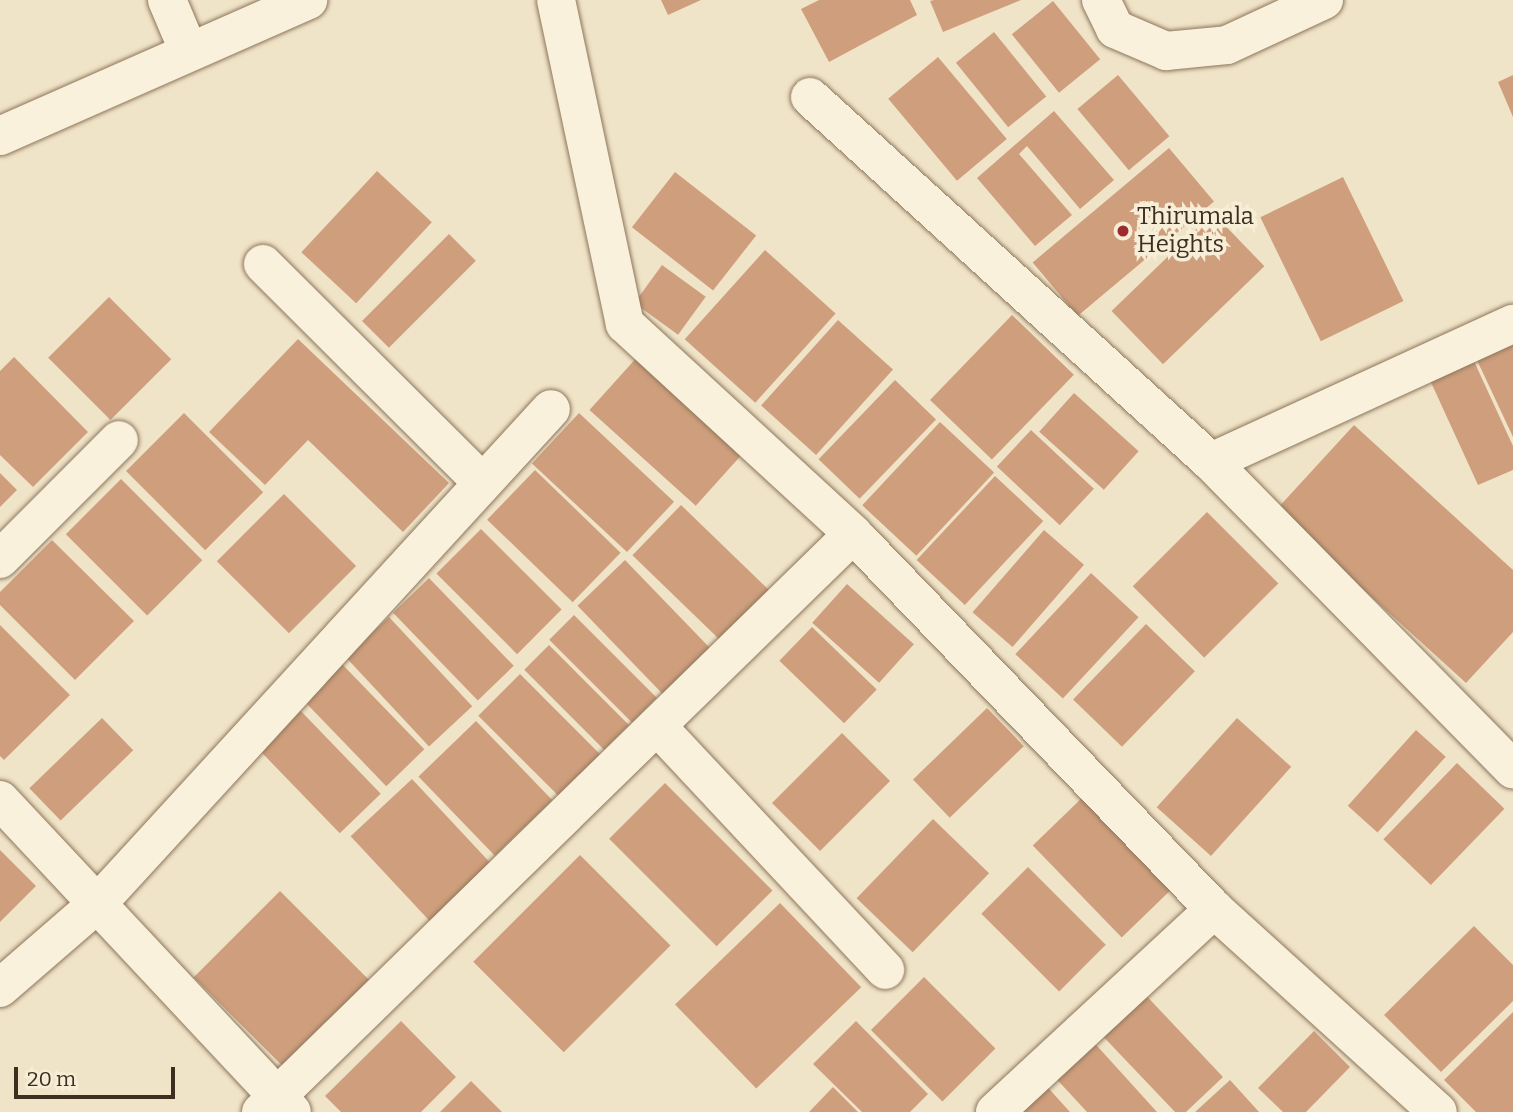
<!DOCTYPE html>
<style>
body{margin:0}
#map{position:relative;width:1513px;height:1112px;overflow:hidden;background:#f0e4c8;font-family:Bitter,serif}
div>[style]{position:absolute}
.building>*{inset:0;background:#cf9f7d;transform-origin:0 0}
.roads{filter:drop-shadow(0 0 2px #8d765c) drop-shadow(0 0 2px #8d765c)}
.minor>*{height:38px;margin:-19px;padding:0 19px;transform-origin:19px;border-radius:19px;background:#faf1dc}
.dots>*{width:19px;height:19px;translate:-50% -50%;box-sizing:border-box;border:4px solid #f7eed8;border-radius:50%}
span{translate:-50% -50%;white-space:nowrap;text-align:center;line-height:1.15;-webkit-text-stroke:7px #f7eed8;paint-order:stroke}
.poi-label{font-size:24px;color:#3d2e20}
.left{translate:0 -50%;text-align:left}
.scale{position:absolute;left:14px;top:1067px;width:161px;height:32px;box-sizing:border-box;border:4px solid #3d2e20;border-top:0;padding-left:9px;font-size:21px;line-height:24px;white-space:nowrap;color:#3d2e20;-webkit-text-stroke:5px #f7eed8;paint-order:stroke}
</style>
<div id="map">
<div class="building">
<div style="clip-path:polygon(661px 0,701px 0,668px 15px)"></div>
<div style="clip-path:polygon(819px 0,910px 0,917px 15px,829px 62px,801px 9px)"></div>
<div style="clip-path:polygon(934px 0,1021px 0,943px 32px,930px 1px)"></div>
<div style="left:1053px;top:1px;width:75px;height:53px;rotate:51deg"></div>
<div style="left:994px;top:32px;width:83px;height:49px;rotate:51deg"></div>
<div style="left:938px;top:57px;width:107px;height:65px;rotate:50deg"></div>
<div style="left:1118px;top:75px;width:80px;height:53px;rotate:50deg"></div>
<div style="clip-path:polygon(1513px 75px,1513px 117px,1498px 82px)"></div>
<div style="clip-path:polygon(1054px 111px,1114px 180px,1080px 209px,1027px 146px,1019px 154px,1072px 215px,1035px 246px,977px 178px)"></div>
<div style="left:1169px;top:148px;width:70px;height:178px;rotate:50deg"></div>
<div style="left:377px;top:171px;width:75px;height:111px;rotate:43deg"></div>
<div style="left:675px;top:172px;width:103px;height:70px;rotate:38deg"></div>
<div style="left:1343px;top:177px;width:138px;height:92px;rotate:64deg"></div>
<div style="left:1213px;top:213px;width:74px;height:141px;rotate:46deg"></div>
<div style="left:449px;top:234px;width:38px;height:123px;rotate:45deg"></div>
<div style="left:765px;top:250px;width:95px;height:120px;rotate:42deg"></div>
<div style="left:662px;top:265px;width:54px;height:47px;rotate:36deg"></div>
<div style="left:109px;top:297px;width:88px;height:86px;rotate:45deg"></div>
<div style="left:1012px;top:315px;width:86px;height:118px;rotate:44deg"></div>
<div style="left:838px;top:320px;width:74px;height:115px;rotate:42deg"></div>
<div style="clip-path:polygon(298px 339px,449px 483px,403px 532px,308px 440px,265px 485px,209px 432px)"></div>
<div style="clip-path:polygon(1513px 341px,1513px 437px,1476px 358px)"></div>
<div style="left:639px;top:355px;width:143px;height:74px;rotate:42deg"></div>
<div style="clip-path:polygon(14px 357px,88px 432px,33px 487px,0 455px,0 371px)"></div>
<div style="clip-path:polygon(1473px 359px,1513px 446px,1513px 470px,1478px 485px,1429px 378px)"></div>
<div style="left:895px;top:380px;width:57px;height:110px;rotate:44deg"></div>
<div style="left:1074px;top:393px;width:87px;height:52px;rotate:42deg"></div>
<div style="left:184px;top:413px;width:112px;height:82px;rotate:45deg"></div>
<div style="left:579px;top:413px;width:130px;height:69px;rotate:43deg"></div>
<div style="left:940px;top:422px;width:74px;height:114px;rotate:43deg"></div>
<div style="clip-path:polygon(1354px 425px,1513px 570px,1513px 632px,1466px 683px,1276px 510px)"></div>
<div style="left:1031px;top:430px;width:86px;height:50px;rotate:43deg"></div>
<div style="left:535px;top:470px;width:119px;height:69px;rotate:44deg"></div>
<div style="clip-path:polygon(0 473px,17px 490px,0 507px)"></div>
<div style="left:995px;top:476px;width:66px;height:115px;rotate:43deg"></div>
<div style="left:121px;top:479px;width:115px;height:78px;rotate:45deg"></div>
<div style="left:284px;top:494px;width:102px;height:95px;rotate:45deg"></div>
<div style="left:681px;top:505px;width:124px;height:70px;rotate:44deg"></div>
<div style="left:1207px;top:512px;width:101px;height:105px;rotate:45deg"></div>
<div style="left:481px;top:529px;width:114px;height:63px;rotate:45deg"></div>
<div style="left:1044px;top:530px;width:53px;height:109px;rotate:41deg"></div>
<div style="clip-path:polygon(52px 540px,134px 621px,75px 680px,0 605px,0 592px)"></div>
<div style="left:625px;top:560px;width:124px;height:66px;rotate:46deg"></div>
<div style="left:1091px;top:573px;width:65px;height:111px;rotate:43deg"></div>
<div style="left:429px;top:578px;width:122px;height:50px;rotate:46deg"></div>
<div style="left:847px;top:584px;width:90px;height:52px;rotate:42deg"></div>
<div style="left:574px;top:615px;width:117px;height:35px;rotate:45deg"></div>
<div style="left:389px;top:617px;width:122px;height:59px;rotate:47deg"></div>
<div style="left:1146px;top:624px;width:68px;height:105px;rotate:44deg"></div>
<div style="clip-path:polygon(0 625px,70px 695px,4px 760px,0 756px)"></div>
<div style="left:812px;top:627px;width:90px;height:47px;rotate:44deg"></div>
<div style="left:549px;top:645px;width:113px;height:35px;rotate:45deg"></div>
<div style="left:341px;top:663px;width:120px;height:53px;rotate:46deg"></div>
<div style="left:520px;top:674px;width:113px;height:59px;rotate:45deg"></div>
<div style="left:296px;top:706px;width:122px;height:57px;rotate:46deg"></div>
<div style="left:987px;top:708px;width:53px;height:103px;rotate:46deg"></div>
<div style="left:102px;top:718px;width:45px;height:101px;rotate:46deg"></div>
<div style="left:1237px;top:718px;width:73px;height:120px;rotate:42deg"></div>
<div style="left:476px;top:721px;width:110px;height:80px;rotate:46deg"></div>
<div style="left:1416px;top:730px;width:40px;height:102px;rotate:42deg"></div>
<div style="left:842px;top:733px;width:68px;height:99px;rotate:45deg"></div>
<div style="left:1457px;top:763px;width:66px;height:106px;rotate:44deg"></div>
<div style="left:412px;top:779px;width:117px;height:84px;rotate:47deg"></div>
<div style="left:665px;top:783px;width:152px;height:79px;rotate:45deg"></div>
<div style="left:1086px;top:794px;width:128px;height:74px;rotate:46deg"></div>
<div style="left:933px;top:819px;width:78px;height:110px;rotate:44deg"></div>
<div style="clip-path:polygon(0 850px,36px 886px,0 922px)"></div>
<div style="left:580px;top:855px;width:128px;height:151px;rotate:45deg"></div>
<div style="left:1028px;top:867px;width:110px;height:66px;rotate:45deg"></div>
<div style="left:280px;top:891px;width:126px;height:122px;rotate:45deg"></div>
<div style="left:780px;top:903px;width:117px;height:146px;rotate:46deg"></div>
<div style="clip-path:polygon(1474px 926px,1513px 965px,1513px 1001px,1441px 1072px,1384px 1015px)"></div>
<div style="left:924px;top:977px;width:101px;height:75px;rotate:45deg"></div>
<div style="clip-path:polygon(1140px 989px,1223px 1077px,1186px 1112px,1175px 1112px,1097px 1030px)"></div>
<div style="clip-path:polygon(1513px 1012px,1513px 1112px,1476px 1112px,1444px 1080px)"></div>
<div style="clip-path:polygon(401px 1021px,456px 1077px,421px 1112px,341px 1112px,325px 1096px)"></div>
<div style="clip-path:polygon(856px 1021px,928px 1094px,910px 1112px,862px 1112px,813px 1064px)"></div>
<div style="clip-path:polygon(1314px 1031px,1350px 1067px,1306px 1112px,1283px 1112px,1258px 1088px)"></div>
<div style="clip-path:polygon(1089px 1037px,1157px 1112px,1087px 1112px,1050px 1072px)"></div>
<div style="clip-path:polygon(1230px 1080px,1259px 1112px,1195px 1112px)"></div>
<div style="clip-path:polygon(471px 1081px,502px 1112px,440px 1112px)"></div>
<div style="clip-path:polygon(1042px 1081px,1070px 1112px,1008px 1112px)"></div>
<div style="clip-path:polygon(833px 1087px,858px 1112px,809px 1112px)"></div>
</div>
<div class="roads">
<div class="minor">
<div style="left:167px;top:0;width:56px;rotate:67.1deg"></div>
<div style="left:556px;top:0;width:331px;rotate:78deg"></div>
<div style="left:625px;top:324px;width:310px;rotate:42.6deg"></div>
<div style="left:853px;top:534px;width:521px;rotate:46.09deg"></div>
<div style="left:1214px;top:909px;width:302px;rotate:42.2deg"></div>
<div style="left:1101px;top:0;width:32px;rotate:64deg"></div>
<div style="left:1115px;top:29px;width:56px;rotate:23.3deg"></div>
<div style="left:1166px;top:51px;width:61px;rotate:-5.6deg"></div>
<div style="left:1227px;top:45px;width:107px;rotate:-24.9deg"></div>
<div style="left:810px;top:97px;width:542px;rotate:42.31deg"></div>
<div style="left:1211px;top:462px;width:431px;rotate:45.5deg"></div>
<div style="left:0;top:136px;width:337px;rotate:-23.8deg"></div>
<div style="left:263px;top:264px;width:309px;rotate:44.9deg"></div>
<div style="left:1211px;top:462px;width:332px;rotate:-24.6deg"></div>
<div style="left:0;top:559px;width:168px;rotate:-45deg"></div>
<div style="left:657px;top:726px;width:334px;rotate:46.9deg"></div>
<div style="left:0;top:800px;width:427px;rotate:46.9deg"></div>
<div style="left:0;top:988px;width:130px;rotate:-40.9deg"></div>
<div style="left:98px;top:903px;width:670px;rotate:-47.48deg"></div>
<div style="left:261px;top:1112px;width:827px;rotate:-44.31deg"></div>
<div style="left:995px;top:1112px;width:299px;rotate:-42.8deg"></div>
</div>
</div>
<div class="dots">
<div style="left:1123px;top:231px;background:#9e2a2b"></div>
</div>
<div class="poi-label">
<span class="left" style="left:1137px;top:231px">Thirumala<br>Heights</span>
</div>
<div class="scale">20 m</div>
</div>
